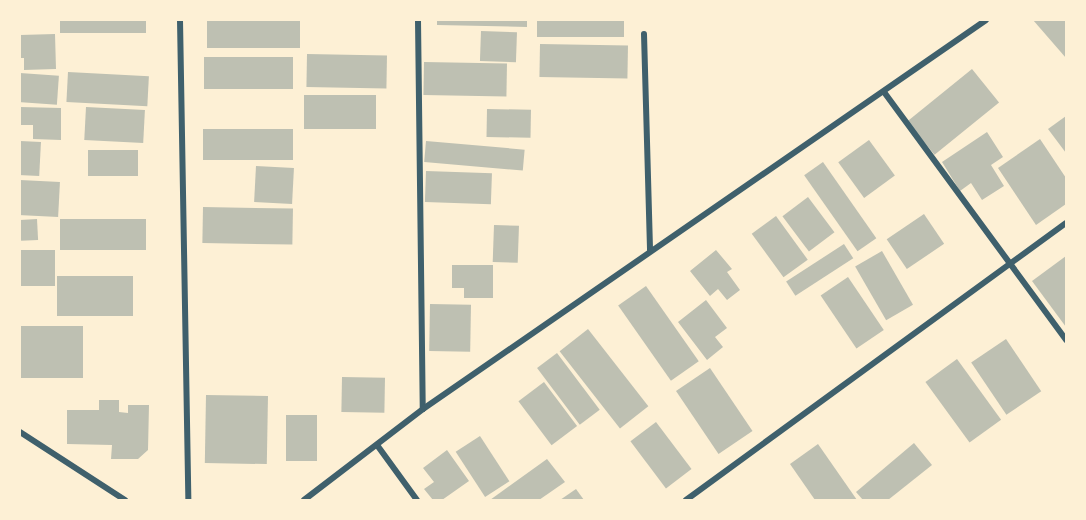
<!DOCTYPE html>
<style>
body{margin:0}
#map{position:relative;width:1086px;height:520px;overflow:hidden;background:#fdf0d5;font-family:"Archivo Narrow",sans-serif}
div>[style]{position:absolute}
.building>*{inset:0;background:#bec0b2;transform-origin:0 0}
.minor>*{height:6px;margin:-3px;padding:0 3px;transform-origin:3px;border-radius:3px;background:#3f606c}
span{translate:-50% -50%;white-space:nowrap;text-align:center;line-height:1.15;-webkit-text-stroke:5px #fdf0d5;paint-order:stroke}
.frame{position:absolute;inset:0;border:21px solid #fdf0d5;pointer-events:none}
</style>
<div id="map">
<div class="building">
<div style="left:60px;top:20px;width:86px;height:13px"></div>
<div style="left:207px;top:20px;width:93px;height:28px"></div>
<div style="clip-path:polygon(437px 20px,527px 20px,527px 27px,437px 25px)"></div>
<div style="left:537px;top:20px;width:87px;height:17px"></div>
<div style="clip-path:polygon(1033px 20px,1066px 20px,1066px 58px)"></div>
<div style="left:481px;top:31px;width:36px;height:30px;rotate:2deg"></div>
<div style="clip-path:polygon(55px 34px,56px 69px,24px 70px,24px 58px,20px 58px,20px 35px)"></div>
<div style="left:540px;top:44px;width:88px;height:33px;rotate:1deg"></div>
<div style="left:307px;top:54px;width:80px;height:33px;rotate:1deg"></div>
<div style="left:204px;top:57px;width:89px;height:32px"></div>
<div style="left:424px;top:62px;width:83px;height:33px;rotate:1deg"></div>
<div style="left:972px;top:69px;width:43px;height:83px;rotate:51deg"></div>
<div style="left:68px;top:72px;width:81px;height:30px;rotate:3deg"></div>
<div style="left:20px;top:73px;width:39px;height:29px;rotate:4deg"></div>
<div style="left:304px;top:95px;width:72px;height:34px"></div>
<div style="clip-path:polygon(20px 107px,61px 108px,61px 140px,33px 139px,33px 125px,20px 125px)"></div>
<div style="left:86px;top:107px;width:59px;height:33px;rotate:3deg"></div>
<div style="left:487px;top:109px;width:44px;height:28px;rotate:1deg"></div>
<div style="clip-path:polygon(1066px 116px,1066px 153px,1048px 129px)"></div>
<div style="left:293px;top:129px;width:31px;height:90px;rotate:90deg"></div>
<div style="clip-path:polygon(987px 132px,1003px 157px,991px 165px,1004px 186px,982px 200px,971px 183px,960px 191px,942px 162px)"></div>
<div style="clip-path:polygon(1040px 139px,1066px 178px,1066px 204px,1036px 225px,998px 168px)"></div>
<div style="left:869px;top:140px;width:44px;height:38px;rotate:54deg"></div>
<div style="left:20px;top:141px;width:21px;height:34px;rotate:3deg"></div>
<div style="left:426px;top:141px;width:99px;height:21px;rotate:5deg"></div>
<div style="left:88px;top:150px;width:50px;height:26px"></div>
<div style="left:823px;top:162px;width:93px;height:23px;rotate:55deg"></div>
<div style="left:256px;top:166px;width:38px;height:36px;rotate:3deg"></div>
<div style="left:426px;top:171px;width:66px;height:31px;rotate:2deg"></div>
<div style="left:20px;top:180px;width:40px;height:35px;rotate:3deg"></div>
<div style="left:808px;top:197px;width:44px;height:32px;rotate:53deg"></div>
<div style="left:203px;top:207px;width:90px;height:36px;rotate:1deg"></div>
<div style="left:924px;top:214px;width:36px;height:45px;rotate:56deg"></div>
<div style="left:776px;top:216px;width:54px;height:30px;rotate:54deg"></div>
<div style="left:37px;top:219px;width:21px;height:17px;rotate:87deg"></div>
<div style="left:146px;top:219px;width:31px;height:86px;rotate:90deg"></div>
<div style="left:494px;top:225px;width:25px;height:37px;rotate:2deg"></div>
<div style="left:844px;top:244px;width:17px;height:69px;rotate:57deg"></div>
<div style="left:20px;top:250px;width:35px;height:36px"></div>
<div style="clip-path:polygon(716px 250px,732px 269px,727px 272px,740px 290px,727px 300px,718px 289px,710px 296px,690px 271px)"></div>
<div style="left:882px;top:251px;width:62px;height:31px;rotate:60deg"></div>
<div style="clip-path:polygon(1066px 256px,1066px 327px,1032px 281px)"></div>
<div style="clip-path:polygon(452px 265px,493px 265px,493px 298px,464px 298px,464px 288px,452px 288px)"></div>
<div style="left:133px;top:276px;width:40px;height:76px;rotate:90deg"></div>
<div style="left:848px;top:277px;width:64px;height:33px;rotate:56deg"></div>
<div style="left:646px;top:286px;width:92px;height:34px;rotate:55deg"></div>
<div style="clip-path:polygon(706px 300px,727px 328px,715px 337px,723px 347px,707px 360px,678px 322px)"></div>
<div style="left:430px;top:304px;width:41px;height:47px;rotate:1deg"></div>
<div style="left:20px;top:326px;width:63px;height:52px"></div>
<div style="left:588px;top:329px;width:98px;height:36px;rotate:52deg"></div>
<div style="left:1006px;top:339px;width:63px;height:42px;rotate:56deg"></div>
<div style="left:557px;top:353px;width:71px;height:25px;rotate:53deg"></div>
<div style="left:957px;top:359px;width:75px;height:39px;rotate:54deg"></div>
<div style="left:710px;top:368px;width:76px;height:41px;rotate:56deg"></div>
<div style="left:342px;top:377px;width:43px;height:35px;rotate:1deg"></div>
<div style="left:544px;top:382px;width:55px;height:32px;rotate:53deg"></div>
<div style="left:206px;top:395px;width:62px;height:68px;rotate:1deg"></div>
<div style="clip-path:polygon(99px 400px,119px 400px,119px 412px,128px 413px,128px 405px,149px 405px,148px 450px,138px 459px,111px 459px,112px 445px,67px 444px,67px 410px,99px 410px)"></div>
<div style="left:286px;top:415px;width:31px;height:46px"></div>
<div style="left:656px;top:422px;width:59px;height:32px;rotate:53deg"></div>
<div style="left:480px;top:436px;width:54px;height:29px;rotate:57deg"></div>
<div style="clip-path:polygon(914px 443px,932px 465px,888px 500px,863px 500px,856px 492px)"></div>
<div style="clip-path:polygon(818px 444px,857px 500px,815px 500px,790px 464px)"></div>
<div style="clip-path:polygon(447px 450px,469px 481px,442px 500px,433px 500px,424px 489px,434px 482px,423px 468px)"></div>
<div style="clip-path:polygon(547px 459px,565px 482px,539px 500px,490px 500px)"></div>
<div style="clip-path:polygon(576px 489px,584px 500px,560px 500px)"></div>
</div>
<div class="minor">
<div style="left:180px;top:20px;width:480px;rotate:89deg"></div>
<div style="left:418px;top:20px;width:389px;rotate:89.3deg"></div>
<div style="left:644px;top:34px;width:216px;rotate:88.4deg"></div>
<div style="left:884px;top:92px;width:308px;rotate:53.7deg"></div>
<div style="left:20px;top:432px;width:125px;rotate:32.9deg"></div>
<div style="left:377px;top:445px;width:68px;rotate:54deg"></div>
<div style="left:304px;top:500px;width:150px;rotate:-37.4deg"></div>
<div style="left:423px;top:409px;width:684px;rotate:-34.64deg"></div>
<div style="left:686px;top:500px;width:470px;rotate:-36.1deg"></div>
</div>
<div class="frame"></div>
</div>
